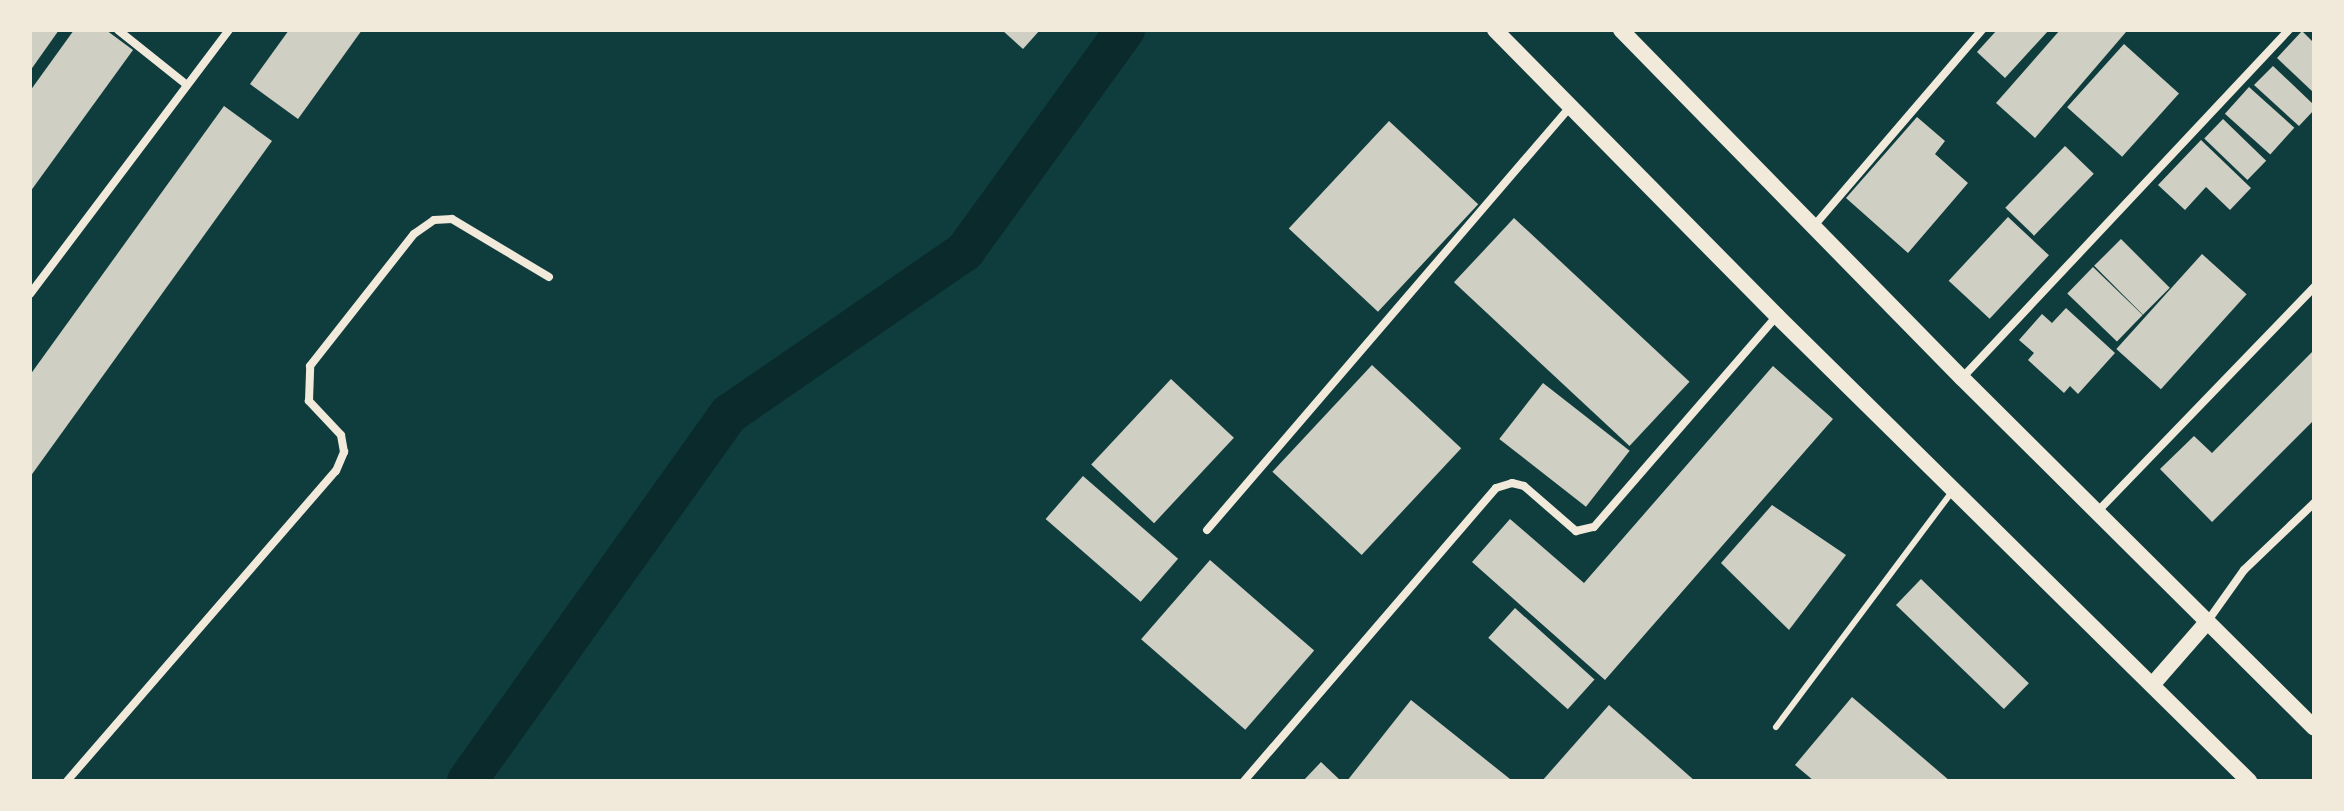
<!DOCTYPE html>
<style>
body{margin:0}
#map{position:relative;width:2344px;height:811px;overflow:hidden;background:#0f3d3e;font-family:"Fira Sans Condensed",sans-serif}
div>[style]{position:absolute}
.canal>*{height:40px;margin:-20px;padding:0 20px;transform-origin:20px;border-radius:20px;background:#0a2a2b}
.building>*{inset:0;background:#cfcfc3;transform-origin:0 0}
.service>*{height:6px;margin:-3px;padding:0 3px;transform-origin:3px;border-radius:3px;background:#f1e9da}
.minor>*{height:8px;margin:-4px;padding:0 4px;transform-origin:4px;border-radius:4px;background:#f1e9da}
.secondary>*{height:16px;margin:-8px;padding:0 8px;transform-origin:8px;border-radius:8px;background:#f1e9da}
span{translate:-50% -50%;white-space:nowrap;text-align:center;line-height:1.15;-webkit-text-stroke:7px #f1e9da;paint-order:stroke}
.frame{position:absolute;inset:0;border:32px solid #f1e9da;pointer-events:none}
</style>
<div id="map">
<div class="canal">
<div style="left:467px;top:781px;width:451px;rotate:-54.5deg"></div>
<div style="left:729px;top:414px;width:287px;rotate:-34.6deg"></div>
<div style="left:965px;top:251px;width:273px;rotate:-54.1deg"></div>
</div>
<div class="building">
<div style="clip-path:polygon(30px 30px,59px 30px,30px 71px)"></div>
<div style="clip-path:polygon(74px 30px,106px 30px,133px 50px,30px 192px,30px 91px)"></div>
<div style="clip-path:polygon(289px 30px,362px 30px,298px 119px,250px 84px)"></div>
<div style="clip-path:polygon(1002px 30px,1040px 30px,1023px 49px)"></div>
<div style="clip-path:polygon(1997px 30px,2049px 30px,2005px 78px,1977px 52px)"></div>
<div style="clip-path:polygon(2060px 30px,2126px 32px,2035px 138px,1996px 103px)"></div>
<div style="clip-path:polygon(2302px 31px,2314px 43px,2314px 93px,2277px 58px)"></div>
<div style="left:2124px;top:44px;width:74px;height:85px;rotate:42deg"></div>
<div style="clip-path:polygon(2273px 66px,2314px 105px,2314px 110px,2299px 126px,2254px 85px)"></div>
<div style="left:2249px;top:87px;width:61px;height:36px;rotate:42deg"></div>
<div style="clip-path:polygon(224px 106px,272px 141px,30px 477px,30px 375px)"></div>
<div style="clip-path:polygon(1917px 117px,1945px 141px,1935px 154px,1968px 183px,1908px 253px,1846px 198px)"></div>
<div style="left:2223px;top:119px;width:60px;height:27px;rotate:44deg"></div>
<div style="left:1389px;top:121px;width:122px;height:147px;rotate:43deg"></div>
<div style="clip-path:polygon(2201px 140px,2251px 188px,2230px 210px,2206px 187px,2185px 210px,2158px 185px)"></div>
<div style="left:2065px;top:146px;width:40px;height:86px;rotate:44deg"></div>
<div style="left:2008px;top:217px;width:56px;height:87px;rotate:43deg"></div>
<div style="left:1514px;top:218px;width:240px;height:88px;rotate:43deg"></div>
<div style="left:2121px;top:239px;width:69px;height:38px;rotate:45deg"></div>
<div style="left:2202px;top:254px;width:60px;height:128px;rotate:42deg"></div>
<div style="left:2093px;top:267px;width:69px;height:37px;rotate:44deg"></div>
<div style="clip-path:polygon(2066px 308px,2115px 353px,2078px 394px,2070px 386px,2064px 393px,2028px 360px,2034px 353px,2019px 340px,2042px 314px,2052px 323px)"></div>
<div style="clip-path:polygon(2314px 350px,2314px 420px,2212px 522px,2160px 469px,2194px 436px,2212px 453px)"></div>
<div style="left:1372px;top:365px;width:122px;height:146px;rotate:43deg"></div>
<div style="clip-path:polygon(1773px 366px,1833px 419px,1605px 680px,1472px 562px,1510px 519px,1584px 583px)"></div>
<div style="left:1171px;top:379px;width:86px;height:117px;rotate:43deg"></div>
<div style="left:1543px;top:383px;width:110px;height:71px;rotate:38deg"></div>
<div style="left:1083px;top:476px;width:126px;height:57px;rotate:41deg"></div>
<div style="clip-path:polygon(1772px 505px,1846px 555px,1789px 630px,1721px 563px)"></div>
<div style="left:1210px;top:560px;width:138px;height:105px;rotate:41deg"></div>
<div style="left:1921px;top:579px;width:150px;height:36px;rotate:44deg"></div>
<div style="left:1515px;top:608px;width:107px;height:40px;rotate:42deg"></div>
<div style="clip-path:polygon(1852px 697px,1950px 781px,1814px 781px,1795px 765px)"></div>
<div style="clip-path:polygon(1411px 700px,1510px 779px,1509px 781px,1347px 781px)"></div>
<div style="clip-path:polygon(1609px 705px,1695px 781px,1542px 781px)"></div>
<div style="clip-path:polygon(1321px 762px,1341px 781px,1303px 781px)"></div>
</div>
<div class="service">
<div style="left:1776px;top:727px;width:294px;rotate:-53.2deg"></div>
</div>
<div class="minor">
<div style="left:118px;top:30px;width:88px;rotate:38.6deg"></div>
<div style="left:1813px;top:227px;width:260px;rotate:-49.4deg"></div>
<div style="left:30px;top:294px;width:331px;rotate:-53deg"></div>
<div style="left:1962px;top:378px;width:478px;rotate:-46.8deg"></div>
<div style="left:2097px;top:512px;width:313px;rotate:-46deg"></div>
<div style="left:1207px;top:530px;width:557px;rotate:-49.37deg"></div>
<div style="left:2207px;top:622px;width:64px;rotate:-54.6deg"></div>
<div style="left:2244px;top:570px;width:97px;rotate:-43.7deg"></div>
<div style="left:67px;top:781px;width:410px;rotate:-49.1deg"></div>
<div style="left:336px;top:471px;width:21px;rotate:-67deg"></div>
<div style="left:344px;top:452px;width:17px;rotate:-100deg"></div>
<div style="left:341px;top:435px;width:47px;rotate:-133.3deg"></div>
<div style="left:309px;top:401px;width:35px;rotate:-88deg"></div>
<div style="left:310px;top:366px;width:168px;rotate:-51.8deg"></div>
<div style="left:414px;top:234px;width:24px;rotate:-35deg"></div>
<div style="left:434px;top:220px;width:18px;rotate:-3deg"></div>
<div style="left:452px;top:219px;width:113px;rotate:30.9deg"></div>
<div style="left:1244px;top:781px;width:386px;rotate:-49.3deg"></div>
<div style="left:1496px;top:488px;width:17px;rotate:-17deg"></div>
<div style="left:1512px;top:483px;width:12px;rotate:14deg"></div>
<div style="left:1524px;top:486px;width:69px;rotate:40.9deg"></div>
<div style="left:1576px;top:531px;width:18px;rotate:-13deg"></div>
<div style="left:1594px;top:527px;width:279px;rotate:-49.1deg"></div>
</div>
<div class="secondary">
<div style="left:1495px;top:30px;width:402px;rotate:45.4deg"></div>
<div style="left:1777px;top:316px;width:663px;rotate:44.57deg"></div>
<div style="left:1621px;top:30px;width:487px;rotate:45.6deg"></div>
<div style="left:1962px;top:378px;width:496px;rotate:44.8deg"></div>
<div style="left:2153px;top:684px;width:82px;rotate:-48.9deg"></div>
</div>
<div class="frame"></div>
</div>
